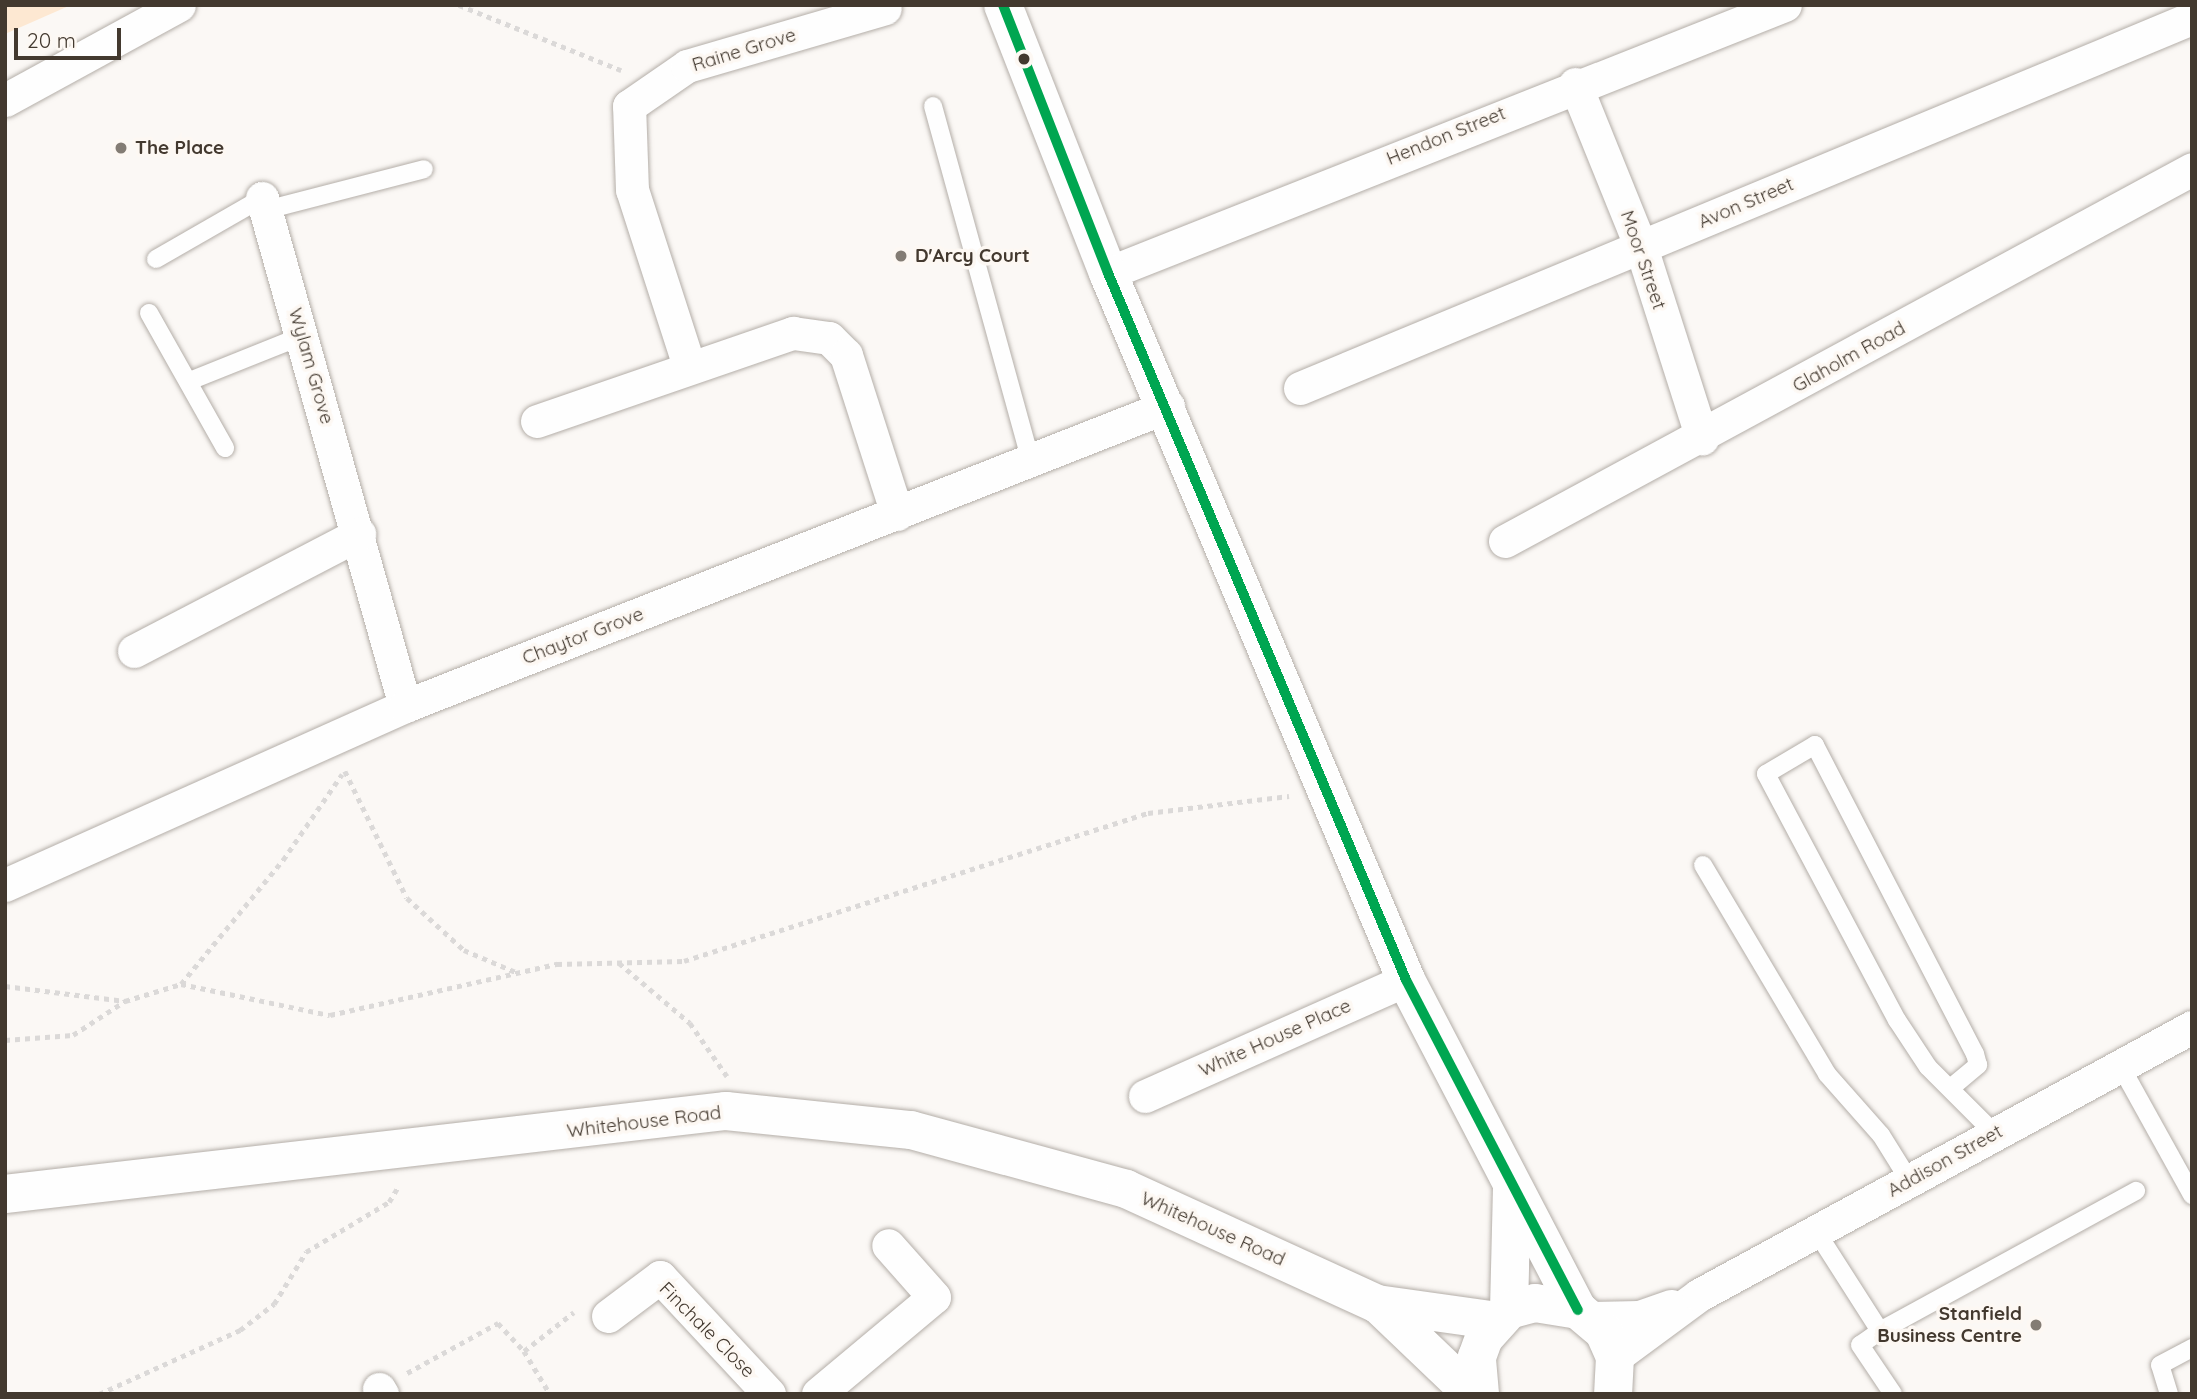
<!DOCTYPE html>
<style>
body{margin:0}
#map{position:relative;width:2197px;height:1399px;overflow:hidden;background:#fbf8f5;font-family:Quicksand,sans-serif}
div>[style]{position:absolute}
.green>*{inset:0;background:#fde8d2}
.path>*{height:4.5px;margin-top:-2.25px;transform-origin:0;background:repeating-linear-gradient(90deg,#dbd9d8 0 5px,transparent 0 10px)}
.roads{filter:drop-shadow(0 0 2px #b4aea8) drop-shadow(0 0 2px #b4aea8)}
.service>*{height:18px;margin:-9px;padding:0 9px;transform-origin:9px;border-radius:9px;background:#fefefe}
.minor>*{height:33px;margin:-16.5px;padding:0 16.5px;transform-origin:16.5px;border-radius:16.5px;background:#fefefe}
.primary>*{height:38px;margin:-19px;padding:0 19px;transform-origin:19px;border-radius:19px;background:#fefefe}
.trunk>*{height:38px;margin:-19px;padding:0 19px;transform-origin:19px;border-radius:19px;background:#fefefe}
.bus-1>*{height:10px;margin:-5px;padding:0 5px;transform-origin:5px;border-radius:5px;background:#00a651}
.dots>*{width:19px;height:19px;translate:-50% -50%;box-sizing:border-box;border:4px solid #fdf8f3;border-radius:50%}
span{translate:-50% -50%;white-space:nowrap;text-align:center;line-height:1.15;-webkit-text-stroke:7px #fdf8f3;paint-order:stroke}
.street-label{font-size:19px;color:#43392f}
.poi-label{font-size:19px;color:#43392f;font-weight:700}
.left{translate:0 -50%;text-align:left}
.right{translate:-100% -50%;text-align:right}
.frame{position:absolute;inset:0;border:7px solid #43392f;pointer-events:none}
.scale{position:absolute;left:14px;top:28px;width:107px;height:32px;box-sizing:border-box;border:4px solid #43392f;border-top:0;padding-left:9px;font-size:21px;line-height:24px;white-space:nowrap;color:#43392f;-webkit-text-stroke:5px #fdf8f3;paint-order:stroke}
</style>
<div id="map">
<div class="green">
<div style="clip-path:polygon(5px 5px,71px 5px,5px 34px)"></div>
</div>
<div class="path">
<div style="left:459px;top:5px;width:175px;rotate:21.9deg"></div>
<div style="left:345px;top:771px;width:141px;rotate:64deg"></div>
<div style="left:407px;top:898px;width:77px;rotate:42.4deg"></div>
<div style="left:464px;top:950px;width:59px;rotate:23.1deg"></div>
<div style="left:619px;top:963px;width:93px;rotate:40.2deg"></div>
<div style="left:690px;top:1023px;width:65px;rotate:55.1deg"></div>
<div style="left:181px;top:984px;width:161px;rotate:-50.6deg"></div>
<div style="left:283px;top:860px;width:104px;rotate:-55.5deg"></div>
<div style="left:5px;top:986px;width:121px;rotate:7.1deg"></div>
<div style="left:5px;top:1040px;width:68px;rotate:-4.2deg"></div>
<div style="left:73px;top:1035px;width:62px;rotate:-33.2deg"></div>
<div style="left:125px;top:1001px;width:59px;rotate:-16.9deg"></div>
<div style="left:181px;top:984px;width:152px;rotate:11.8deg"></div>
<div style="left:330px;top:1015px;width:233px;rotate:-12.7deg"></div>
<div style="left:557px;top:964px;width:127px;rotate:-1.4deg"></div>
<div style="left:684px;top:961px;width:487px;rotate:-17.7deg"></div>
<div style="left:1148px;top:813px;width:142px;rotate:-6.9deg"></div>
<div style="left:524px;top:1351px;width:50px;rotate:58.8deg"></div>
<div style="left:407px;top:1373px;width:104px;rotate:-28.8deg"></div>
<div style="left:498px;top:1323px;width:38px;rotate:47deg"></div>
<div style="left:524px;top:1351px;width:63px;rotate:-38deg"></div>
<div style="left:99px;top:1394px;width:155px;rotate:-24.4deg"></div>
<div style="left:240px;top:1330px;width:43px;rotate:-37.4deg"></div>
<div style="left:274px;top:1304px;width:61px;rotate:-58.4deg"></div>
<div style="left:306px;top:1252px;width:97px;rotate:-31.1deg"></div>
<div style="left:389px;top:1202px;width:17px;rotate:-59deg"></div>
</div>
<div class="roads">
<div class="service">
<div style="left:933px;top:106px;width:370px;rotate:74.6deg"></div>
<div style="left:266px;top:210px;width:163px;rotate:-14.5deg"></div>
<div style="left:156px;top:259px;width:122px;rotate:-29.9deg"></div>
<div style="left:149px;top:313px;width:155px;rotate:60.6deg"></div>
<div style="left:192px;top:380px;width:118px;rotate:-21.8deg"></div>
<div style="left:1703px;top:865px;width:243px;rotate:59.3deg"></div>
<div style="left:1827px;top:1074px;width:81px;rotate:48.5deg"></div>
<div style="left:1881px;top:1135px;width:53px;rotate:58.1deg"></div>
<div style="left:2120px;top:1065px;width:149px;rotate:61deg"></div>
<div style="left:1953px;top:1086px;width:33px;rotate:-40deg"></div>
<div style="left:1978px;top:1065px;width:11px;rotate:-105deg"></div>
<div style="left:1975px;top:1054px;width:348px;rotate:-117.4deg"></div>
<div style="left:1815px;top:745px;width:57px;rotate:149.4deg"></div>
<div style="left:1766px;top:774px;width:279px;rotate:62deg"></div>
<div style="left:1897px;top:1020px;width:56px;rotate:56.6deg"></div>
<div style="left:1928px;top:1067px;width:95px;rotate:45deg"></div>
<div style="left:1816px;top:1231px;width:119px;rotate:57.4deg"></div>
<div style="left:1880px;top:1331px;width:292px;rotate:-28.7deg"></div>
<div style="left:1880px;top:1331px;width:24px;rotate:145deg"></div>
<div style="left:1860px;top:1345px;width:59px;rotate:56deg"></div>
<div style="left:2169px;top:1394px;width:30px;rotate:-107deg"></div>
<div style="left:2160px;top:1365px;width:36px;rotate:-28deg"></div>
</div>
<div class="minor">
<div style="left:1575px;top:84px;width:176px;rotate:68deg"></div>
<div style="left:1641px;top:247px;width:201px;rotate:72.3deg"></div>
<div style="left:5px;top:100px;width:198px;rotate:-28.6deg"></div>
<div style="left:262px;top:198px;width:528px;rotate:74.28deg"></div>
<div style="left:1108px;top:273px;width:728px;rotate:-21.6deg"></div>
<div style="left:689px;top:366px;width:185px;rotate:-107.9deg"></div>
<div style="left:632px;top:190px;width:84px;rotate:-92deg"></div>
<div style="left:629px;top:106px;width:70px;rotate:-34.6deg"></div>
<div style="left:687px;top:66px;width:206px;rotate:-16.3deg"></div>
<div style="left:1300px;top:388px;width:966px;rotate:-22.53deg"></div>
<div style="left:537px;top:421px;width:271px;rotate:-19deg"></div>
<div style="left:793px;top:333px;width:36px;rotate:8deg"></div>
<div style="left:829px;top:338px;width:24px;rotate:45deg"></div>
<div style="left:846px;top:355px;width:167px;rotate:72.2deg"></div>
<div style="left:1505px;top:541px;width:781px;rotate:-28.43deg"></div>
<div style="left:134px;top:651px;width:254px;rotate:-27.5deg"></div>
<div style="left:5px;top:885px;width:438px;rotate:-24.1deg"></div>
<div style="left:405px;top:706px;width:820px;rotate:-21.46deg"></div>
<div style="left:1145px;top:1096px;width:286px;rotate:-24deg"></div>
<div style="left:608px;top:1316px;width:65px;rotate:-36.9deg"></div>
<div style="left:660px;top:1277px;width:160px;rotate:47deg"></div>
<div style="left:1591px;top:1318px;width:48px;rotate:-1.2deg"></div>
<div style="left:1639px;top:1317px;width:34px;rotate:-19deg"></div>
<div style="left:1615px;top:1357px;width:104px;rotate:-36.4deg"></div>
<div style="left:1699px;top:1295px;width:561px;rotate:-28.53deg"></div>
<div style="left:379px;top:1389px;width:6px;rotate:59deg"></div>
<div style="left:818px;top:1394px;width:151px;rotate:-39.9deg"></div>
<div style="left:934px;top:1297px;width:69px;rotate:-131.5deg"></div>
</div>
<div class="primary">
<div style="left:1003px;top:5px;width:288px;rotate:68.6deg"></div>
<div style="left:1108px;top:273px;width:767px;rotate:67.14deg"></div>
<div style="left:1406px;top:980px;width:372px;rotate:62.5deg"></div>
<div style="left:1509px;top:1310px;width:121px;rotate:-88.6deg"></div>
</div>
<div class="trunk">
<div style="left:5px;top:1194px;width:726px;rotate:-6.57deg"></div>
<div style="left:726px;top:1111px;width:186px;rotate:5.9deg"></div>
<div style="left:911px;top:1130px;width:223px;rotate:15.3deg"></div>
<div style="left:1126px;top:1189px;width:276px;rotate:24.6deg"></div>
<div style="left:1377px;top:1304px;width:122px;rotate:8deg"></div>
<div style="left:1379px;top:1305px;width:129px;rotate:43.7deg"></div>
<div style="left:1480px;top:1394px;width:37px;rotate:-95deg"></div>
<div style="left:1477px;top:1357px;width:20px;rotate:-70deg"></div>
<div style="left:1484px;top:1338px;width:38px;rotate:-48deg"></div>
<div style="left:1509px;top:1310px;width:27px;rotate:-15deg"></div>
<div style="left:1535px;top:1303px;width:44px;rotate:9.2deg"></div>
<div style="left:1578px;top:1310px;width:34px;rotate:40deg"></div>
<div style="left:1604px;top:1332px;width:27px;rotate:66deg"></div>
<div style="left:1615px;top:1357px;width:37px;rotate:93deg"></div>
</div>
</div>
<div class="bus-1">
<div style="left:1003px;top:5px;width:288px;rotate:68.6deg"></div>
<div style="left:1108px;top:273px;width:767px;rotate:67.14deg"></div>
<div style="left:1406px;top:980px;width:372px;rotate:62.5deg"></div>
</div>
<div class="dots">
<div style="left:1024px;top:59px;background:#43392f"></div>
<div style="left:121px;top:148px;background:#837c74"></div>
<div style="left:901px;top:256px;background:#837c74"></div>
<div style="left:2036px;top:1325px;background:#837c74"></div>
</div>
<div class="street-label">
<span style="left:744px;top:50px;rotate:-17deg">Raine Grove</span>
<span style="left:1446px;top:136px;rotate:-22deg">Hendon Street</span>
<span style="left:1746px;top:203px;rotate:-23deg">Avon Street</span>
<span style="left:1643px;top:260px;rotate:71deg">Moor Street</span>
<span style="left:1849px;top:357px;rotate:-29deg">Glaholm Road</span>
<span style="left:311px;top:366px;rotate:74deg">Wylam Grove</span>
<span style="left:583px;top:636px;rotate:-21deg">Chaytor Grove</span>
<span style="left:1275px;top:1038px;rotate:-24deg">White House Place</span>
<span style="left:644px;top:1122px;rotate:-7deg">Whitehouse Road</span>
<span style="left:1945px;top:1161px;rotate:-29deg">Addison Street</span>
<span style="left:1213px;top:1229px;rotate:24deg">Whitehouse Road</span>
<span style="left:707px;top:1330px;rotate:45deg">Finchale Close</span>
</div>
<div class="poi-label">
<span class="left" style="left:135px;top:148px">The Place</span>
<span class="left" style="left:915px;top:256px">D'Arcy Court</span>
<span class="right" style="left:2022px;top:1325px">Stanfield<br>Business Centre</span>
</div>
<div class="frame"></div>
<div class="scale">20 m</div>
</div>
